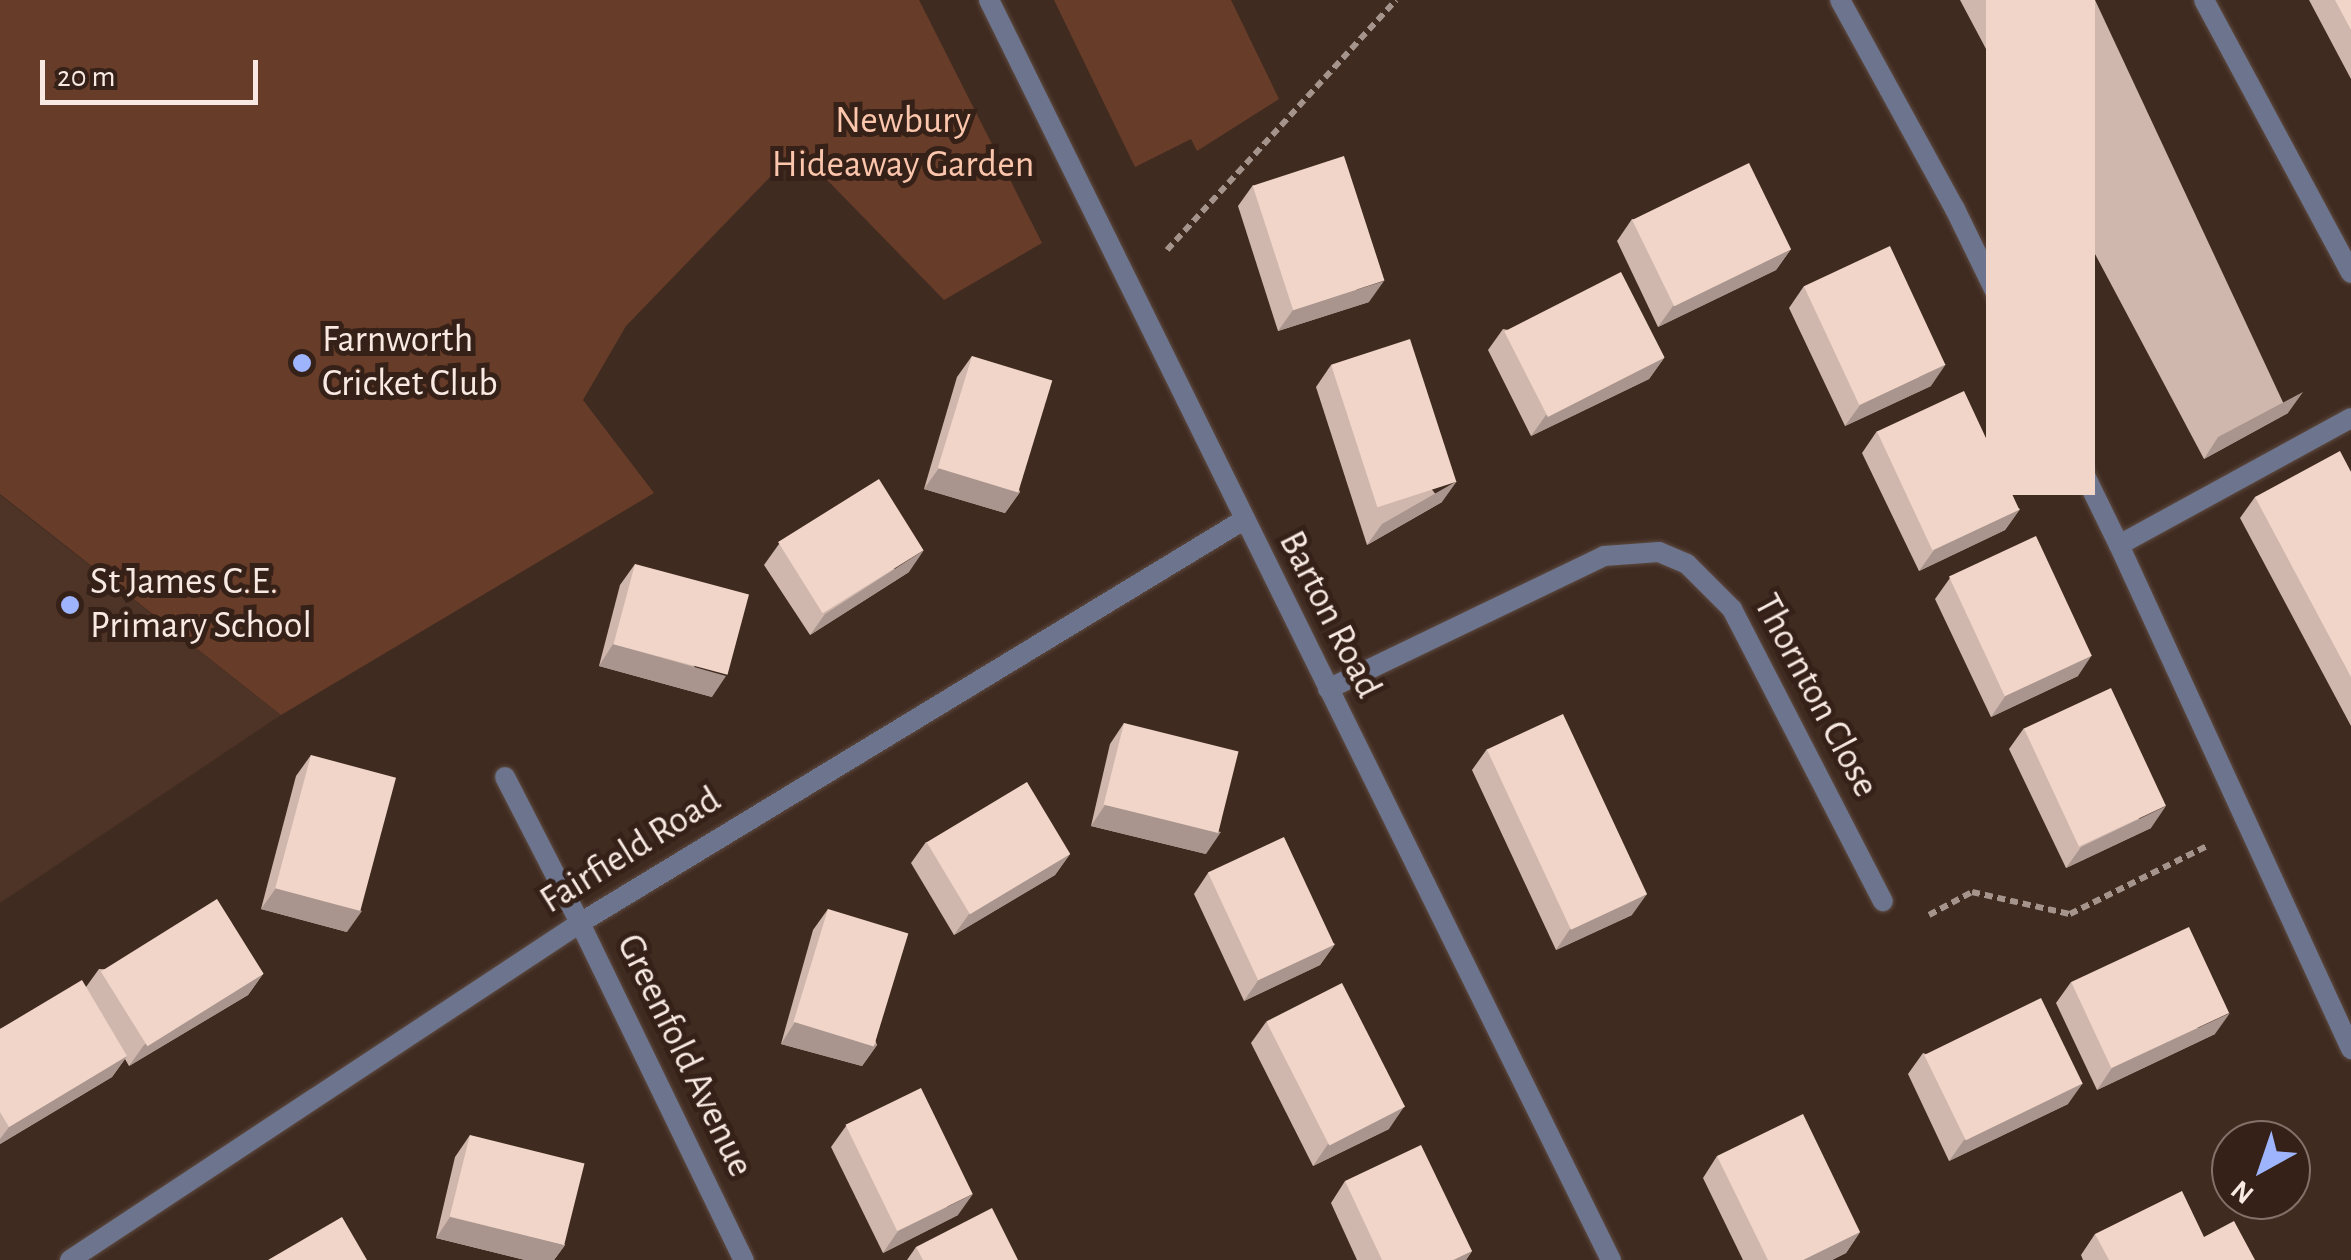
<!DOCTYPE html>
<style>
body{margin:0}
#map{position:relative;width:2351px;height:1260px;overflow:hidden;background:#402b21;font-family:"Alegreya Sans",sans-serif}
div>[style]{position:absolute}
.built>*{inset:0;background:#4e3427}
.green>*{inset:0;background:#673c28}
.path>*{height:6px;margin-top:-3px;transform-origin:0;background:repeating-linear-gradient(90deg,#a5948b 0 8px,transparent 0 13px)}
.roads{filter:drop-shadow(0 0 2px #5d4a40) drop-shadow(0 0 2px #5d4a40)}
.service>*{height:20px;margin:-10px;padding:0 10px;transform-origin:10px;border-radius:10px;background:#6d748d}
.minor>*{height:20px;margin:-10px;padding:0 10px;transform-origin:10px;border-radius:10px;background:#6d748d}
.wall>*{inset:0;background:#cfb7ad}
.shaded-wall>*{inset:0;background:#a9958d}
.building>*{inset:0;background:#f1d5c9;transform-origin:0 0}
.dots>*{width:28px;height:28px;translate:-50% -50%;box-sizing:border-box;border:5px solid #352118;border-radius:50%}
span{translate:-50% -50%;white-space:nowrap;text-align:center;line-height:1.15;-webkit-text-stroke:10px #352118;paint-order:stroke}
.park-label{font-size:38px;color:#fcc6ad}
.poi-label{font-size:38px;color:#f8eae3}
.left{translate:0 -50%;text-align:left}
.street-label{font-size:38px;color:#f8eae3}
.north{position:absolute;left:2211px;top:1120px;width:100px;height:100px;box-sizing:border-box;background:#352118;border:2px solid #837169;border-radius:50%;rotate:220deg;font-size:28px;font-weight:700;line-height:40px;text-align:center;color:#f8eae3}
.north::after{content:'';display:block;margin:auto;width:35px;height:45px;background:#9eb4fd;clip-path:polygon(50% 0,100% 100%,50% 72%,0 100%)}
.scale{position:absolute;left:40px;top:60px;width:218px;height:45px;box-sizing:border-box;border:5px solid #f8eae3;border-top:0;padding-left:12px;font-size:30px;line-height:35px;white-space:nowrap;color:#f8eae3;-webkit-text-stroke:8px #352118;paint-order:stroke}
</style>
<div id="map">
<div class="built">
<div style="clip-path:polygon(0 495px,281px 715px,0 903px)"></div>
</div>
<div class="green">
<div style="clip-path:polygon(0 0,919px 0,1042px 243px,944px 300px,797px 149px,626px 326px,583px 400px,654px 493px,281px 715px,0 494px)"></div>
<div style="clip-path:polygon(1054px 0,1231px 0,1279px 99px,1197px 151px,1191px 139px,1135px 167px)"></div>
</div>
<div class="path">
<div style="left:1167px;top:250px;width:339px;rotate:-47.5deg"></div>
<div style="left:1929px;top:915px;width:49px;rotate:-28.1deg"></div>
<div style="left:1972px;top:892px;width:100px;rotate:12.7deg"></div>
<div style="left:2070px;top:914px;width:153px;rotate:-26.4deg"></div>
</div>
<div class="roads">
<div class="service">
<div style="left:1840px;top:0;width:239px;rotate:61.2deg"></div>
<div style="left:1955px;top:209px;width:374px;rotate:64deg"></div>
<div style="left:2119px;top:545px;width:555px;rotate:65.28deg"></div>
<div style="left:2119px;top:545px;width:264px;rotate:-28.7deg"></div>
<div style="left:505px;top:777px;width:164px;rotate:62.8deg"></div>
</div>
<div class="minor">
<div style="left:989px;top:0;width:1405px;rotate:63.73deg"></div>
<div style="left:2204px;top:0;width:310px;rotate:61.7deg"></div>
<div style="left:1328px;top:689px;width:306px;rotate:-25.7deg"></div>
<div style="left:1604px;top:556px;width:55px;rotate:-4.2deg"></div>
<div style="left:1659px;top:552px;width:30px;rotate:23deg"></div>
<div style="left:1687px;top:564px;width:64px;rotate:45deg"></div>
<div style="left:1732px;top:609px;width:329px;rotate:62.7deg"></div>
<div style="left:580px;top:923px;width:375px;rotate:64.1deg"></div>
<div style="left:70px;top:1260px;width:611px;rotate:-33.46deg"></div>
<div style="left:580px;top:923px;width:774px;rotate:-31.27deg"></div>
</div>
</div>
<div class="wall">
<div style="clip-path:polygon(1960px 0,2095px 0,2288px 413px,2204px 459px)"></div>
<div style="clip-path:polygon(2309px 0,2351px 0,2351px 79px)"></div>
<div style="clip-path:polygon(1253px 185px,1369px 302px,1278px 331px,1238px 206px)"></div>
<div style="clip-path:polygon(1632px 219px,1791px 249px,1776px 270px,1658px 327px,1617px 241px)"></div>
<div style="clip-path:polygon(1804px 286px,1931px 386px,1845px 426px,1789px 308px)"></div>
<div style="clip-path:polygon(1503px 329px,1664px 358px,1649px 379px,1531px 436px,1488px 350px)"></div>
<div style="clip-path:polygon(972px 356px,1020px 492px,1005px 513px,924px 489px,957px 377px)"></div>
<div style="clip-path:polygon(1331px 365px,1442px 502px,1367px 545px,1316px 387px)"></div>
<div style="clip-path:polygon(1877px 431px,2020px 509px,2005px 530px,1919px 571px,1862px 453px)"></div>
<div style="clip-path:polygon(2351px 472px,2351px 726px,2240px 518px,2255px 497px)"></div>
<div style="clip-path:polygon(779px 544px,909px 572px,810px 635px,764px 565px)"></div>
<div style="clip-path:polygon(635px 564px,712px 697px,599px 666px,620px 585px)"></div>
<div style="clip-path:polygon(1950px 578px,2078px 676px,1991px 717px,1935px 599px)"></div>
<div style="clip-path:polygon(1124px 723px,1206px 854px,1091px 826px,1110px 744px)"></div>
<div style="clip-path:polygon(2024px 728px,2151px 828px,2066px 868px,2009px 749px)"></div>
<div style="clip-path:polygon(1487px 749px,1632px 915px,1556px 950px,1472px 770px)"></div>
<div style="clip-path:polygon(311px 755px,347px 932px,261px 909px,296px 776px)"></div>
<div style="clip-path:polygon(926px 842px,1070px 854px,1055px 875px,954px 935px,911px 863px)"></div>
<div style="clip-path:polygon(1208px 873px,1335px 944px,1320px 965px,1244px 1001px,1194px 894px)"></div>
<div style="clip-path:polygon(828px 909px,877px 1045px,862px 1066px,781px 1044px,813px 930px)"></div>
<div style="clip-path:polygon(99px 969px,263px 974px,248px 995px,129px 1066px,125px 1059px,112px 1077px,0 1144px,0 1029px,86px 987px)"></div>
<div style="clip-path:polygon(2071px 982px,2215px 1034px,2097px 1090px,2056px 1003px)"></div>
<div style="clip-path:polygon(1266px 1022px,1389px 1129px,1313px 1166px,1251px 1043px)"></div>
<div style="clip-path:polygon(1923px 1053px,2068px 1104px,1949px 1161px,1908px 1074px)"></div>
<div style="clip-path:polygon(846px 1126px,958px 1215px,883px 1253px,831px 1147px)"></div>
<div style="clip-path:polygon(470px 1135px,565px 1245px,554px 1260px,525px 1260px,436px 1238px,455px 1157px)"></div>
<div style="clip-path:polygon(1717px 1156px,1860px 1232px,1846px 1253px,1832px 1260px,1743px 1260px,1703px 1178px)"></div>
<div style="clip-path:polygon(1345px 1181px,1472px 1251px,1466px 1260px,1357px 1260px,1331px 1203px)"></div>
<div style="clip-path:polygon(2095px 1234px,2204px 1237px,2255px 1260px,2083px 1260px,2081px 1255px)"></div>
<div style="clip-path:polygon(916px 1247px,1018px 1260px,907px 1260px)"></div>
</div>
<div class="shaded-wall">
<div style="clip-path:polygon(1791px 249px,1776px 270px,1658px 327px,1673px 306px)"></div>
<div style="clip-path:polygon(1384px 281px,1369px 302px,1278px 331px,1293px 310px)"></div>
<div style="clip-path:polygon(1664px 358px,1649px 379px,1531px 436px,1546px 415px)"></div>
<div style="clip-path:polygon(1946px 364px,1931px 386px,1845px 426px,1860px 405px)"></div>
<div style="clip-path:polygon(2303px 392px,2288px 413px,2204px 459px,2218px 437px)"></div>
<div style="clip-path:polygon(939px 468px,1020px 492px,1005px 513px,924px 489px)"></div>
<div style="clip-path:polygon(1457px 481px,1442px 502px,1367px 545px,1382px 524px)"></div>
<div style="clip-path:polygon(2020px 509px,2005px 530px,1919px 571px,1934px 550px)"></div>
<div style="clip-path:polygon(924px 550px,909px 572px,810px 635px,825px 614px)"></div>
<div style="clip-path:polygon(613px 644px,726px 676px,712px 697px,599px 666px)"></div>
<div style="clip-path:polygon(2092px 655px,2078px 676px,1991px 717px,2006px 695px)"></div>
<div style="clip-path:polygon(1105px 805px,1221px 832px,1206px 854px,1091px 826px)"></div>
<div style="clip-path:polygon(2166px 806px,2151px 828px,2066px 868px,2081px 847px)"></div>
<div style="clip-path:polygon(1070px 854px,1055px 875px,954px 935px,969px 914px)"></div>
<div style="clip-path:polygon(276px 888px,362px 911px,347px 932px,261px 909px)"></div>
<div style="clip-path:polygon(1647px 894px,1632px 915px,1556px 950px,1570px 929px)"></div>
<div style="clip-path:polygon(1335px 944px,1320px 965px,1244px 1001px,1259px 979px)"></div>
<div style="clip-path:polygon(263px 974px,248px 995px,129px 1066px,144px 1045px)"></div>
<div style="clip-path:polygon(2230px 1013px,2215px 1034px,2097px 1090px,2112px 1068px)"></div>
<div style="clip-path:polygon(795px 1022px,877px 1045px,862px 1066px,781px 1044px)"></div>
<div style="clip-path:polygon(127px 1056px,112px 1077px,0 1144px,0 1139px,9px 1127px)"></div>
<div style="clip-path:polygon(2083px 1083px,2068px 1104px,1949px 1161px,1964px 1140px)"></div>
<div style="clip-path:polygon(1404px 1107px,1389px 1129px,1313px 1166px,1328px 1144px)"></div>
<div style="clip-path:polygon(973px 1194px,958px 1215px,883px 1253px,898px 1231px)"></div>
<div style="clip-path:polygon(450px 1217px,565px 1245px,554px 1260px,525px 1260px,436px 1238px)"></div>
<div style="clip-path:polygon(1860px 1232px,1846px 1253px,1832px 1260px,1803px 1260px)"></div>
<div style="clip-path:polygon(1472px 1251px,1466px 1260px,1453px 1260px)"></div>
</div>
<div class="building">
<div style="left:1986px;top:0;width:109px;height:495px"></div>
<div style="clip-path:polygon(2335px 0,2351px 0,2351px 30px)"></div>
<div style="left:1344px;top:156px;width:131px;height:96px;rotate:72deg"></div>
<div style="left:1749px;top:163px;width:96px;height:130px;rotate:64deg"></div>
<div style="left:1890px;top:246px;width:131px;height:95px;rotate:65deg"></div>
<div style="left:1621px;top:272px;width:96px;height:131px;rotate:63deg"></div>
<div style="left:1410px;top:339px;width:150px;height:83px;rotate:72deg"></div>
<div style="left:972px;top:356px;width:84px;height:117px;rotate:17deg"></div>
<div style="left:1964px;top:391px;width:131px;height:96px;rotate:65deg"></div>
<div style="clip-path:polygon(2340px 451px,2351px 472px,2351px 677px,2255px 497px)"></div>
<div style="left:879px;top:479px;width:84px;height:119px;rotate:58deg"></div>
<div style="left:2036px;top:536px;width:132px;height:96px;rotate:65deg"></div>
<div style="left:635px;top:564px;width:118px;height:83px;rotate:15deg"></div>
<div style="left:2111px;top:688px;width:130px;height:96px;rotate:65deg"></div>
<div style="left:1563px;top:714px;width:199px;height:84px;rotate:65deg"></div>
<div style="left:1124px;top:723px;width:118px;height:84px;rotate:14deg"></div>
<div style="left:311px;top:755px;width:88px;height:138px;rotate:15deg"></div>
<div style="left:1027px;top:782px;width:84px;height:117px;rotate:59deg"></div>
<div style="left:1284px;top:837px;width:119px;height:84px;rotate:65deg"></div>
<div style="left:217px;top:899px;width:88px;height:137px;rotate:58deg"></div>
<div style="left:828px;top:909px;width:84px;height:118px;rotate:17deg"></div>
<div style="left:2189px;top:927px;width:95px;height:130px;rotate:65deg"></div>
<div style="clip-path:polygon(82px 980px,127px 1056px,9px 1127px,0 1112px,0 1029px)"></div>
<div style="left:1342px;top:983px;width:139px;height:85px;rotate:63deg"></div>
<div style="left:2041px;top:998px;width:95px;height:130px;rotate:64deg"></div>
<div style="left:921px;top:1088px;width:118px;height:84px;rotate:64deg"></div>
<div style="clip-path:polygon(1803px 1114px,1860px 1232px,1803px 1260px,1768px 1260px,1717px 1156px)"></div>
<div style="left:470px;top:1135px;width:118px;height:84px;rotate:14deg"></div>
<div style="clip-path:polygon(1421px 1145px,1472px 1251px,1453px 1260px,1382px 1260px,1345px 1181px)"></div>
<div style="clip-path:polygon(2182px 1191px,2204px 1237px,2234px 1221px,2255px 1260px,2109px 1260px,2095px 1234px)"></div>
<div style="clip-path:polygon(992px 1208px,1018px 1260px,923px 1260px,916px 1247px)"></div>
<div style="clip-path:polygon(342px 1217px,367px 1260px,268px 1260px)"></div>
</div>
<div class="dots">
<div style="left:302px;top:363px;background:#9eb4fd"></div>
<div style="left:70px;top:605px;background:#9eb4fd"></div>
</div>
<div class="park-label">
<span style="left:903px;top:144px">Newbury<br>Hideaway Garden</span>
</div>
<div class="poi-label">
<span class="left" style="left:322px;top:363px">Farnworth<br>Cricket Club</span>
<span class="left" style="left:90px;top:605px">St James C.E.<br>Primary School</span>
</div>
<div class="street-label">
<span style="left:1329px;top:615px;rotate:63deg">Barton Road</span>
<span style="left:1815px;top:696px;rotate:62deg">Thornton Close</span>
<span style="left:631px;top:851px;rotate:-32deg">Fairfield Road</span>
<span style="left:684px;top:1056px;rotate:64deg">Greenfold Avenue</span>
</div>
<div class="north">N</div>
<div class="scale">20 m</div>
</div>
